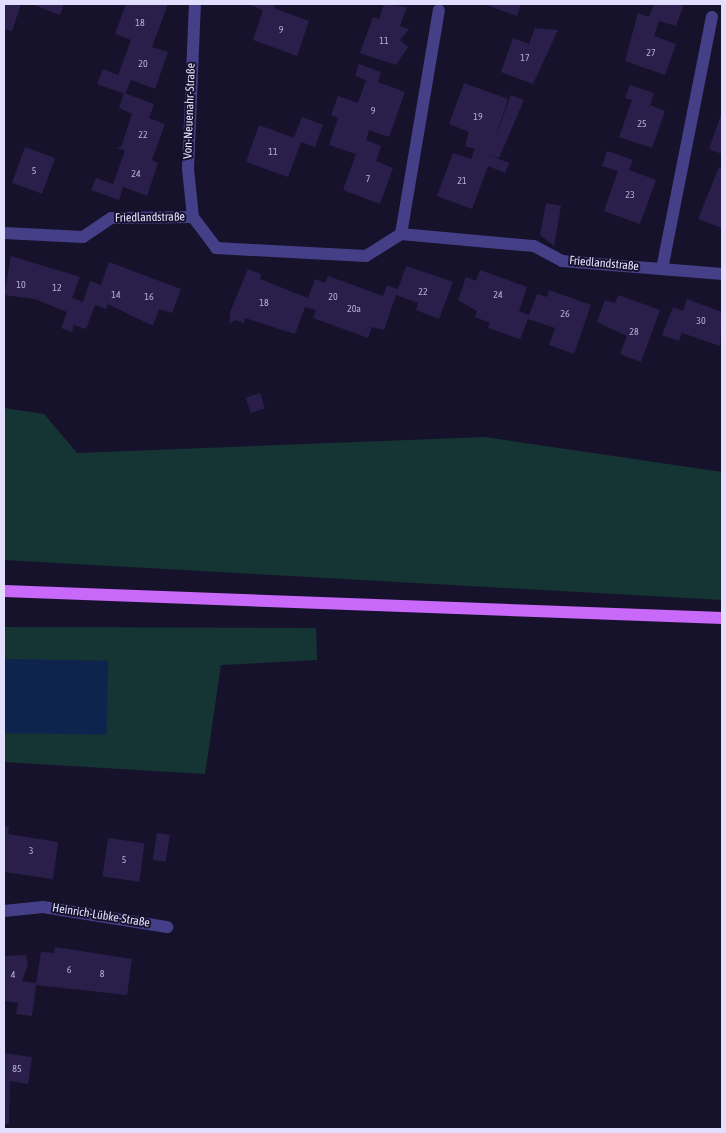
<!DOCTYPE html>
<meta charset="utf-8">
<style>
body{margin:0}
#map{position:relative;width:726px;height:1133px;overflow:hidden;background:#17122b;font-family:"Asap Condensed",sans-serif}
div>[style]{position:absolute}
.green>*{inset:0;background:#153535}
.water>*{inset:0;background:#0f244d;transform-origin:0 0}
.building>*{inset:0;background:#2a1f4b;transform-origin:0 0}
.street>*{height:12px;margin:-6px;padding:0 6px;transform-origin:6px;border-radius:6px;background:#453f88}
.primary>*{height:12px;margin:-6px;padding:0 6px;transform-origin:6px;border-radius:6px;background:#c969fa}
span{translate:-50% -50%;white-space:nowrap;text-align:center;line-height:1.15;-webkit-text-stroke:4px #17122b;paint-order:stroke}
.number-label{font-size:10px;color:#b4aed1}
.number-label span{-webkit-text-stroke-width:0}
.street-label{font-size:12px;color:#e2defe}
.frame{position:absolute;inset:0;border:5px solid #e2defe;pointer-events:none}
</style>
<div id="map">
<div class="green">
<div style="clip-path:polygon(4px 408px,44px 414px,77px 453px,485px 437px,722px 472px,722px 600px,4px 560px)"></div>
<div style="clip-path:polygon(4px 627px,316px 628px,317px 660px,221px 665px,205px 774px,4px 762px)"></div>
</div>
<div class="water">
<div style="left:4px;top:659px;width:104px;height:74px;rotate:1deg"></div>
</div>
<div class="building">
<div style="clip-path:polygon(4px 4px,21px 4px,12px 31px,4px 29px)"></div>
<div style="clip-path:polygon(31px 4px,64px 4px,60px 15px)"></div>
<div style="clip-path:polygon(126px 4px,168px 4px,152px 47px,168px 52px,155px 89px,131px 80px,125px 94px,97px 84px,103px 69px,118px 75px,131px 40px,115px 34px)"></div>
<div style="clip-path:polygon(247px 4px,276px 4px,274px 8px,309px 21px,297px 56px,253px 40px,263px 10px)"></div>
<div style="clip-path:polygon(384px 4px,407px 7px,400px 26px,409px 29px,400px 40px,408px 47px,396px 65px,360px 53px,373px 17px,379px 19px)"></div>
<div style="clip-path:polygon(484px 4px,521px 4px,517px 16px)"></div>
<div style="clip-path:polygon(654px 4px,684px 4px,676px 26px,659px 21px,654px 36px,676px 44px,665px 75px,625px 61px,638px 13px,649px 17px)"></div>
<div style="clip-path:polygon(535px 28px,558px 30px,533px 84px,501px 72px,513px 38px,529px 44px)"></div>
<div style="clip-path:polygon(359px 64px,381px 72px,378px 82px,405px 92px,389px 137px,369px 130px,366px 140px,381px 146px,376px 161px,393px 168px,380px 204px,343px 190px,356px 154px,329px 145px,338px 118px,331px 115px,338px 96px,358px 103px,366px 80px,355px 76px)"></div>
<div style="clip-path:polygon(464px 83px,508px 99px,495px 140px,511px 95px,524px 100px,499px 158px,489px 155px,509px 163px,505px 173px,488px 166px,472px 209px,437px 196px,453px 153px,471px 159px,475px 149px,465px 146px,469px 132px,449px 124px)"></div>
<div style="clip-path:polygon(630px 85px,654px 93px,650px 105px,665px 111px,652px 148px,619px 137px,632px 100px,625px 98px)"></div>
<div style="clip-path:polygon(124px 93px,154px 104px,149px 118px,165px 124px,152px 160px,158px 163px,147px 196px,123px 187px,119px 200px,91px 190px,96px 178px,113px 184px,125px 151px,116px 147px,121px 147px,132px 114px,119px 108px)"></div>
<div style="clip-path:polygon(722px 112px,722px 154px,709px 149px)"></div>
<div style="clip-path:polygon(302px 117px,323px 125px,315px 147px,301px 142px,288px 177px,246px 162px,259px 125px,294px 138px)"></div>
<div style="left:25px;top:147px;width:32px;height:38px;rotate:20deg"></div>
<div style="clip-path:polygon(607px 151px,633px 160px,629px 170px,656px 180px,640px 224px,604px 211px,618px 171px,602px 166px)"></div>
<div style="clip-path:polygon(719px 167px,722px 168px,722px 228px,698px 219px)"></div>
<div style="clip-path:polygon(546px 203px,561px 206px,554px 246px,540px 235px)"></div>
<div style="clip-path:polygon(11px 256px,80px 277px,72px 298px,83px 302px,90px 281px,101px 285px,109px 262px,181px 289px,172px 313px,159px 309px,153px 326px,108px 304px,106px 309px,95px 305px,86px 329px,74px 325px,72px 332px,61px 328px,67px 312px,35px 299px,4px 295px)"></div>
<div style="clip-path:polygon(406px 266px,453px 282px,439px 319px,416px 310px,418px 303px,396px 295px,384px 330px,372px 327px,368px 338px,313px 318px,316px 310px,305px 307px,295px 334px,245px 318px,244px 323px,235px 320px,230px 324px,230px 312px,248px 269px,261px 274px,260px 279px,308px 298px,315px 279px,325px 283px,328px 276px,383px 296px,387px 285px,398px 289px)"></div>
<div style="clip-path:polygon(480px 270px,527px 287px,519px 311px,529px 315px,537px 294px,547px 297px,549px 290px,591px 305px,574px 354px,549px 345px,555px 328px,528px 319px,520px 339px,488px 328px,490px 323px,475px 317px,477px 311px,458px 300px,466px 277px,476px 281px)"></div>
<div style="clip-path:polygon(618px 295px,660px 310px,641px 362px,620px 354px,627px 336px,597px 322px,605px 300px,615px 303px)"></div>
<div style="clip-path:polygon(687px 299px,722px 312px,720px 346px,682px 333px,679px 341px,662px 335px,673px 307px,683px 311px)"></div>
<div style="left:260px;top:393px;width:16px;height:15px;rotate:72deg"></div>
<div style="clip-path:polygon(4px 826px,9px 827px,8px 834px,58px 842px,53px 879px,4px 872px)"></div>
<div style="left:157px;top:833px;width:13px;height:27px;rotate:9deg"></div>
<div style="left:108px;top:838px;width:37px;height:39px;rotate:8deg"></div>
<div style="clip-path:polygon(55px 947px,132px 959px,127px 995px,36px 985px,32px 1016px,16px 1014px,18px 1003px,4px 1001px,4px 956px,26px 955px,28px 965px,22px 981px,36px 983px,41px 952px,54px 953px)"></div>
<div style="clip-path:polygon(4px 1053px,32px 1057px,28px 1084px,10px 1081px,9px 1124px,4px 1124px)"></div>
</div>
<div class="street">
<div style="left:193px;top:217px;width:48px;rotate:-95.9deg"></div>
<div style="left:188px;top:169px;width:165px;rotate:-87.6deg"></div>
<div style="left:4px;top:233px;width:79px;rotate:2.9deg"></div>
<div style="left:83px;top:237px;width:34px;rotate:-34deg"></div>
<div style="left:111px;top:218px;width:82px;rotate:-0.7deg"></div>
<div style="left:193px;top:217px;width:39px;rotate:53deg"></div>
<div style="left:216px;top:248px;width:150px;rotate:3.1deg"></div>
<div style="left:366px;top:256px;width:41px;rotate:-32.2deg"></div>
<div style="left:401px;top:234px;width:134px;rotate:5.2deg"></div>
<div style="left:534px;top:246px;width:32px;rotate:28deg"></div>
<div style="left:562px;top:261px;width:161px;rotate:4.6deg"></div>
<div style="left:401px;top:234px;width:227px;rotate:-80.4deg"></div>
<div style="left:662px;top:269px;width:257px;rotate:-78.8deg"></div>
<div style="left:4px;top:911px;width:39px;rotate:-6deg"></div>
<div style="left:43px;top:907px;width:126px;rotate:9.2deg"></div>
</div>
<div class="primary">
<div style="left:4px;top:591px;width:719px;rotate:2.15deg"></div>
</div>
<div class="number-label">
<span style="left:140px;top:23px">18</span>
<span style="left:281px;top:30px">9</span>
<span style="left:384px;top:41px">11</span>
<span style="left:651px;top:53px">27</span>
<span style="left:525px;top:58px">17</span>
<span style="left:143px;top:64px">20</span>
<span style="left:373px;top:111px">9</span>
<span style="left:478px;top:117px">19</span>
<span style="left:642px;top:124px">25</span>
<span style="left:143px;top:135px">22</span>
<span style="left:273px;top:152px">11</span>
<span style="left:34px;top:171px">5</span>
<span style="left:136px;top:174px">24</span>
<span style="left:368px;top:179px">7</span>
<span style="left:462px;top:181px">21</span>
<span style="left:630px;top:195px">23</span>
<span style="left:21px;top:285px">10</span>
<span style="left:57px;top:288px">12</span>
<span style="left:423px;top:292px">22</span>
<span style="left:116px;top:295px">14</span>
<span style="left:498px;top:295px">24</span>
<span style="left:149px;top:297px">16</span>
<span style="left:333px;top:297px">20</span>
<span style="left:264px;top:303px">18</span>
<span style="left:354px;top:309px">20a</span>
<span style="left:565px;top:314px">26</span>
<span style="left:701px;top:321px">30</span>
<span style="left:634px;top:332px">28</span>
<span style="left:31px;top:851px">3</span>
<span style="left:124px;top:860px">5</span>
<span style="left:69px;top:970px">6</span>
<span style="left:102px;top:974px">8</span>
<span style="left:13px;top:975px">4</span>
<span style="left:17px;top:1069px">85</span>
</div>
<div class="street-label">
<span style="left:190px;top:111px;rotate:-88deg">Von-Neuenahr-Straße</span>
<span style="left:150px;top:218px;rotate:-1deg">Friedlandstraße</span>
<span style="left:604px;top:264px;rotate:5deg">Friedlandstraße</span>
<span style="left:101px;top:916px;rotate:9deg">Heinrich-Lübke-Straße</span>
</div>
<div class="frame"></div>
</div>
